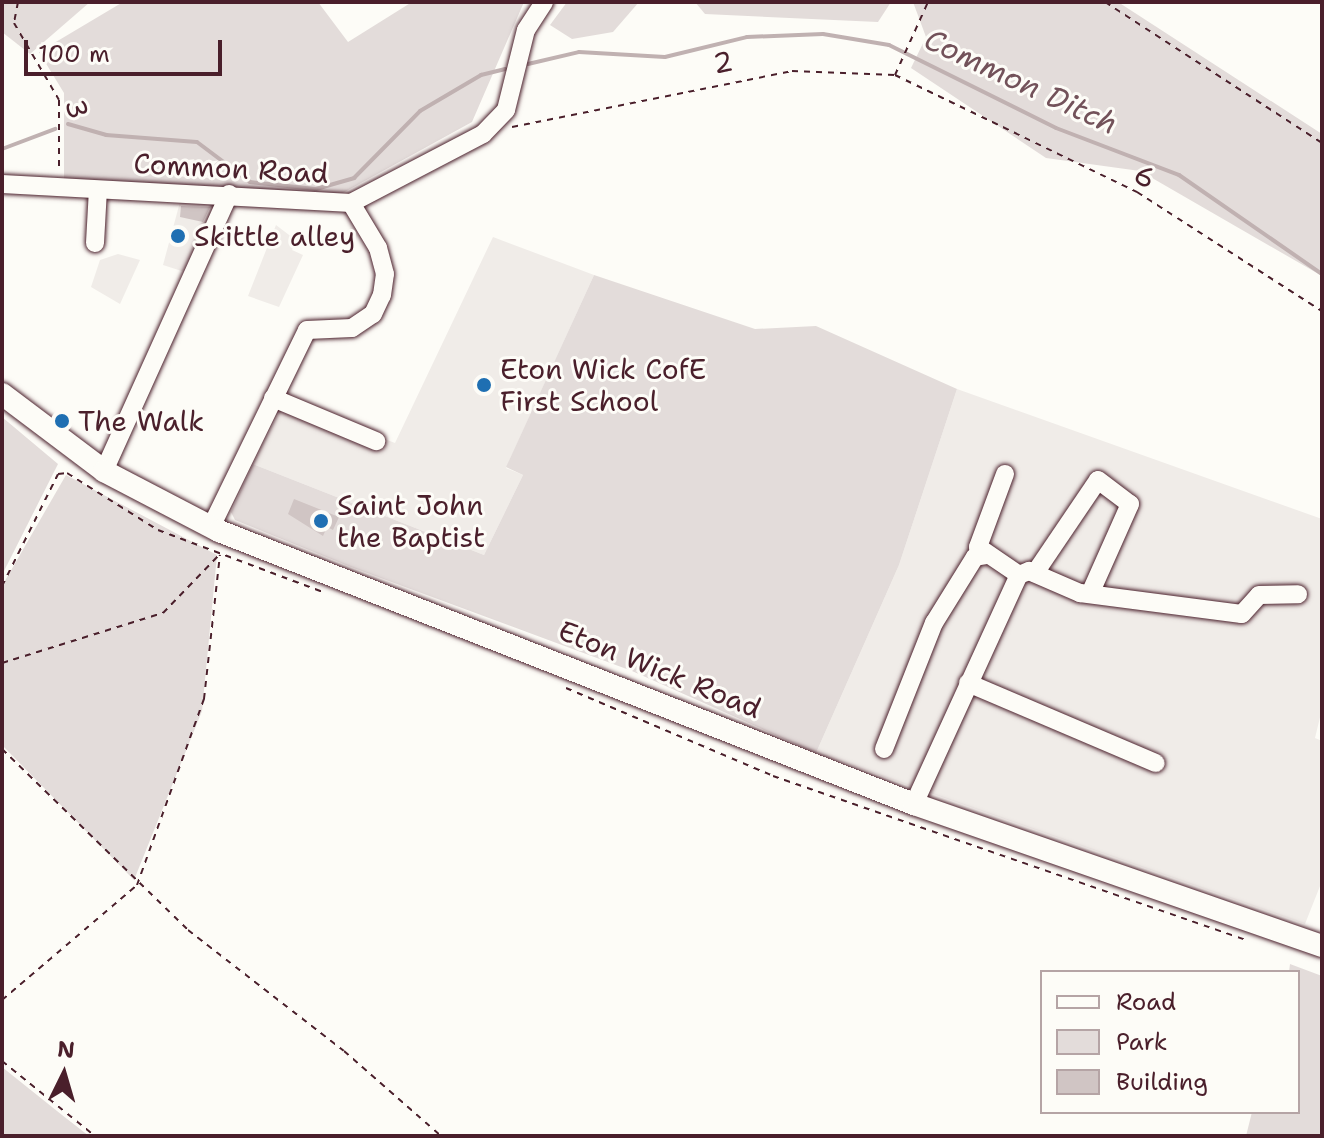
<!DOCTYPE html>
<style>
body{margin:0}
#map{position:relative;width:1324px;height:1138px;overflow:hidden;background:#fdfcf7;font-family:"Shantell Sans",sans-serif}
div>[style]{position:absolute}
.built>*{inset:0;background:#f0ece8}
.green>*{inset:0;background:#e3dcda}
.stream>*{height:4px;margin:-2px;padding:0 2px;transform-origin:2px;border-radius:2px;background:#c0b1b1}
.building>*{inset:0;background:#d0c5c4}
.path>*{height:2px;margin-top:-1px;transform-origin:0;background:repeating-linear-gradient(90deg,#4a1f2b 0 6px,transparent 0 12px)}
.roads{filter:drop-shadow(0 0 2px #4a1f2b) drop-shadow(0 0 2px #4a1f2b)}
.minor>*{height:18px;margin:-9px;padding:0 9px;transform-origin:9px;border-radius:9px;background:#fdfcf7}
.major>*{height:22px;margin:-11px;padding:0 11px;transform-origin:11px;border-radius:11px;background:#fdfcf7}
.dots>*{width:22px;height:22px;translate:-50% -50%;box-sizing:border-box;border:4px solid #fdfcf7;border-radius:50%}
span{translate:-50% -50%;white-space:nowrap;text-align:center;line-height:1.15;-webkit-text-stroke:6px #fdfcf7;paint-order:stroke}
.street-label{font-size:28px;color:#4a1f2b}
.poi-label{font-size:28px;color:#4a1f2b}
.left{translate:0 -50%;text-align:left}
.water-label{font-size:30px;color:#73525a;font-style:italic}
.frame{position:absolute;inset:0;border:4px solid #4a1f2b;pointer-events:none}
.legend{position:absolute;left:1040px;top:970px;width:260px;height:144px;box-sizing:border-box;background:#fdfcf7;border:2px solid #b5a4a5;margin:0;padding:10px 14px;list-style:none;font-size:24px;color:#4a1f2b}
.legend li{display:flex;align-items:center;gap:16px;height:40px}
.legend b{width:40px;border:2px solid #b5a4a5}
.north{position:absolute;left:24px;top:1034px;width:80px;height:80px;-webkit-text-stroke:6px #fdfcf7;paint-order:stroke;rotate:5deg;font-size:22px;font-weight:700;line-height:32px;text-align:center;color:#4a1f2b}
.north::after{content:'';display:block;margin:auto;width:28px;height:36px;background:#4a1f2b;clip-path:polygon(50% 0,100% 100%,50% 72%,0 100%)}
.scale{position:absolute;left:24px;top:40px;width:198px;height:36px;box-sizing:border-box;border:4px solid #4a1f2b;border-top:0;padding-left:10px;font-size:24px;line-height:28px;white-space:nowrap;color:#4a1f2b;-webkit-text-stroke:6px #fdfcf7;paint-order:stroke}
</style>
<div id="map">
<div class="built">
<div style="clip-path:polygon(214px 201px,191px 274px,163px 265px,180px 202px)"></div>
<div style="clip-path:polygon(276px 225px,297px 241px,292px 250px,303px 255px,279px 307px,248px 296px)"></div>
<div style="clip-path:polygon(493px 237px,594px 275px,506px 468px,523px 475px,484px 555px,253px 464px,282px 407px,292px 403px,395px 443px)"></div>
<div style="clip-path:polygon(118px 254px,140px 260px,120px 304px,91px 287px,100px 260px)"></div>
<div style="clip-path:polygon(957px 389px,1322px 519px,1322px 709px,1315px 738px,1322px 741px,1322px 881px,1305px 924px,816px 753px,899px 565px)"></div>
</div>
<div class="green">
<div style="clip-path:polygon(2px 2px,90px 2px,30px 54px,2px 32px)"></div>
<div style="clip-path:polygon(123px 2px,318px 2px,348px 42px,412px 2px,524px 2px,472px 122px,341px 194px,64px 179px,64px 93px,39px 52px)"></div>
<div style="clip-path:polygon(567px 2px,639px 2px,613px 32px,572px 39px,550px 25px)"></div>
<div style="clip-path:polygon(695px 2px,891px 2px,878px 22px,705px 14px)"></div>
<div style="clip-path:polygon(913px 2px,1118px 2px,1322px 134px,1322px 276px,1140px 171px,1046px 158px,911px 68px,926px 37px)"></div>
<div style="clip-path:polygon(594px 275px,755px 329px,816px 326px,957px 389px,899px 565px,816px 753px,632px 671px,351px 567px,235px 520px,231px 512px,253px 464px,484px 555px,523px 475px,506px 467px)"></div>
<div style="clip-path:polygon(2px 417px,58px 464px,2px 575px)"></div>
<div style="clip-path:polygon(66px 475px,217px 555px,202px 711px,134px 880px,2px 745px,2px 586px)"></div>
<div style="clip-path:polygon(1290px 964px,1322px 976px,1322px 1136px,1246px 1136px,1252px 1112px,1298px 1112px,1298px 972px,1289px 972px)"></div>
<div style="clip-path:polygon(2px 1067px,62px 1115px,89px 1136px,2px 1136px)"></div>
</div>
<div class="stream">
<div style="left:528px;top:64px;width:52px;rotate:-13.2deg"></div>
<div style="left:579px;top:52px;width:86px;rotate:3.3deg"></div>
<div style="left:665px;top:57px;width:84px;rotate:-13.7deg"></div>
<div style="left:747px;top:37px;width:76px;rotate:-2.3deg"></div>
<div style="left:823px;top:34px;width:67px;rotate:9.5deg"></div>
<div style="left:889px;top:45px;width:186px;rotate:26.4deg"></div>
<div style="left:1056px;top:128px;width:132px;rotate:20.9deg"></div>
<div style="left:1179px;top:175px;width:174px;rotate:34.7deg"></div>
<div style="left:68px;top:124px;width:40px;rotate:16deg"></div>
<div style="left:106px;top:135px;width:91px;rotate:4.4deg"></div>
<div style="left:197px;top:142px;width:66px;rotate:37deg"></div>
<div style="left:250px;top:182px;width:66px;rotate:6.1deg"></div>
<div style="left:316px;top:189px;width:40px;rotate:-16deg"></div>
<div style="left:354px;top:178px;width:94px;rotate:-45.4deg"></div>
<div style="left:420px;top:111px;width:71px;rotate:-30.5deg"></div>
<div style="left:481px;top:75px;width:25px;rotate:-14deg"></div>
<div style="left:2px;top:149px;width:57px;rotate:-20.7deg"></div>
</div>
<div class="building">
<div style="clip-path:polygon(181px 206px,210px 207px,203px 222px,180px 217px)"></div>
<div style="clip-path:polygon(294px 499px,339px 517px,333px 530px,327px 527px,323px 536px,288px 514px)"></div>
</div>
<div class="path">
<div style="left:18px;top:2px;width:21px;rotate:101deg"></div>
<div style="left:14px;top:23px;width:89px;rotate:59.7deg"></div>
<div style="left:59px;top:100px;width:72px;rotate:90deg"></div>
<div style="left:1105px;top:2px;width:259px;rotate:33deg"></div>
<div style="left:895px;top:75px;width:269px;rotate:25.8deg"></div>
<div style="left:1137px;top:192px;width:220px;rotate:32.8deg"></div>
<div style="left:512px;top:127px;width:286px;rotate:-11.3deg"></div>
<div style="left:792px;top:71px;width:103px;rotate:2.2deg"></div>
<div style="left:895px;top:75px;width:80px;rotate:-65.7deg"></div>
<div style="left:67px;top:473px;width:107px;rotate:32.1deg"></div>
<div style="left:158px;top:530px;width:179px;rotate:20.6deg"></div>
<div style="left:2px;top:586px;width:125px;rotate:-63.4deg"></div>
<div style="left:58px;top:474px;width:9px;rotate:-6deg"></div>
<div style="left:2px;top:663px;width:169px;rotate:-17.3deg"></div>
<div style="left:163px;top:613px;width:82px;rotate:-46deg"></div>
<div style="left:566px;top:688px;width:225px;rotate:23deg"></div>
<div style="left:773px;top:776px;width:501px;rotate:19.12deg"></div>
<div style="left:2px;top:749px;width:260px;rotate:44.2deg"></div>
<div style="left:188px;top:930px;width:197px;rotate:37.8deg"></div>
<div style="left:344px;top:1051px;width:129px;rotate:41.2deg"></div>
<div style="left:2px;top:1000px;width:177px;rotate:-40.4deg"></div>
<div style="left:137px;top:885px;width:198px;rotate:-70.2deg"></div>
<div style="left:204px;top:699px;width:145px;rotate:-83.7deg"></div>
<div style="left:2px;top:1061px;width:119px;rotate:38.9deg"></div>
</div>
<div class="roads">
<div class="minor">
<div style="left:2px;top:184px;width:350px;rotate:3.1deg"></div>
<div style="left:351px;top:203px;width:149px;rotate:-27.6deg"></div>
<div style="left:483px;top:134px;width:33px;rotate:-46deg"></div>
<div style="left:506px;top:110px;width:82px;rotate:-76deg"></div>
<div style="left:526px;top:30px;width:33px;rotate:-57deg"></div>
<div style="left:95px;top:243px;width:53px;rotate:-86.8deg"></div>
<div style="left:273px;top:398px;width:112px;rotate:22.7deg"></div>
<div style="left:104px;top:471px;width:304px;rotate:-65.7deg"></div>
<div style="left:1005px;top:474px;width:78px;rotate:110.3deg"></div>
<div style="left:978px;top:547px;width:50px;rotate:34.3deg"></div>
<div style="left:211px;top:527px;width:219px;rotate:-64deg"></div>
<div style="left:307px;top:330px;width:45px;rotate:-2.5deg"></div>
<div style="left:352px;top:328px;width:25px;rotate:-34deg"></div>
<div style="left:373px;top:314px;width:21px;rotate:-65deg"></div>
<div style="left:382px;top:295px;width:21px;rotate:-82deg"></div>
<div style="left:385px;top:274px;width:27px;rotate:-105deg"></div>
<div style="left:378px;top:248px;width:52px;rotate:-121deg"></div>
<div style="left:1035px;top:573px;width:112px;rotate:-55.9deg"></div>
<div style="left:1098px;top:480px;width:40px;rotate:37deg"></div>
<div style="left:1130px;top:504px;width:98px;rotate:114deg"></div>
<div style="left:968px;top:683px;width:204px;rotate:23.1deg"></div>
<div style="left:884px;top:749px;width:136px;rotate:-68.4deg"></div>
<div style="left:934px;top:623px;width:78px;rotate:-58.2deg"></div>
<div style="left:975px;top:557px;width:11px;rotate:-10deg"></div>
<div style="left:914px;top:804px;width:252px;rotate:-65.4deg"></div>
<div style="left:1019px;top:575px;width:11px;rotate:-22deg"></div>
<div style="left:1029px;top:571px;width:56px;rotate:23.3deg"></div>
<div style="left:1080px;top:593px;width:163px;rotate:7.4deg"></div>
<div style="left:1242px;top:614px;width:25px;rotate:-48deg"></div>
<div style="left:1259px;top:595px;width:39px;rotate:-1deg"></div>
</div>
<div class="major">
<div style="left:2px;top:394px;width:128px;rotate:37deg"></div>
<div style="left:104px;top:471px;width:130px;rotate:27.6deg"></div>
<div style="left:219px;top:531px;width:747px;rotate:21.45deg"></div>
<div style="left:914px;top:804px;width:432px;rotate:19.2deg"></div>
</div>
</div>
<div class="dots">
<div style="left:178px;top:236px;background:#1f6fb2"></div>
<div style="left:484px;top:385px;background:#1f6fb2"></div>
<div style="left:62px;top:421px;background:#1f6fb2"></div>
<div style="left:321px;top:521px;background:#1f6fb2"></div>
</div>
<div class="street-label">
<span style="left:723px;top:62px;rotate:-9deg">2</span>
<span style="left:77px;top:109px;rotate:79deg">3</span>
<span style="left:231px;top:168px;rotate:3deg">Common Road</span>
<span style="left:1145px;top:176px;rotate:28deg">6</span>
<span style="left:660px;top:669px;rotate:22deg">Eton Wick Road</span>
</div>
<div class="poi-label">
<span class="left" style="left:194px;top:236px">Skittle alley</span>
<span class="left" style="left:500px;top:385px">Eton Wick CofE<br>First School</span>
<span class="left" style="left:78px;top:421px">The Walk</span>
<span class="left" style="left:337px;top:521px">Saint John<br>the Baptist</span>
</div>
<div class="water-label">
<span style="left:1021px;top:82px;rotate:25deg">Common Ditch</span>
</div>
<div class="frame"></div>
<ul class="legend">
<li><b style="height:10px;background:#fdfcf7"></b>Road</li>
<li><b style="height:22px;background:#e3dcda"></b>Park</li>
<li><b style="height:22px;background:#d0c5c4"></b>Building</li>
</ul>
<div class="north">N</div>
<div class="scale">100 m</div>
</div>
